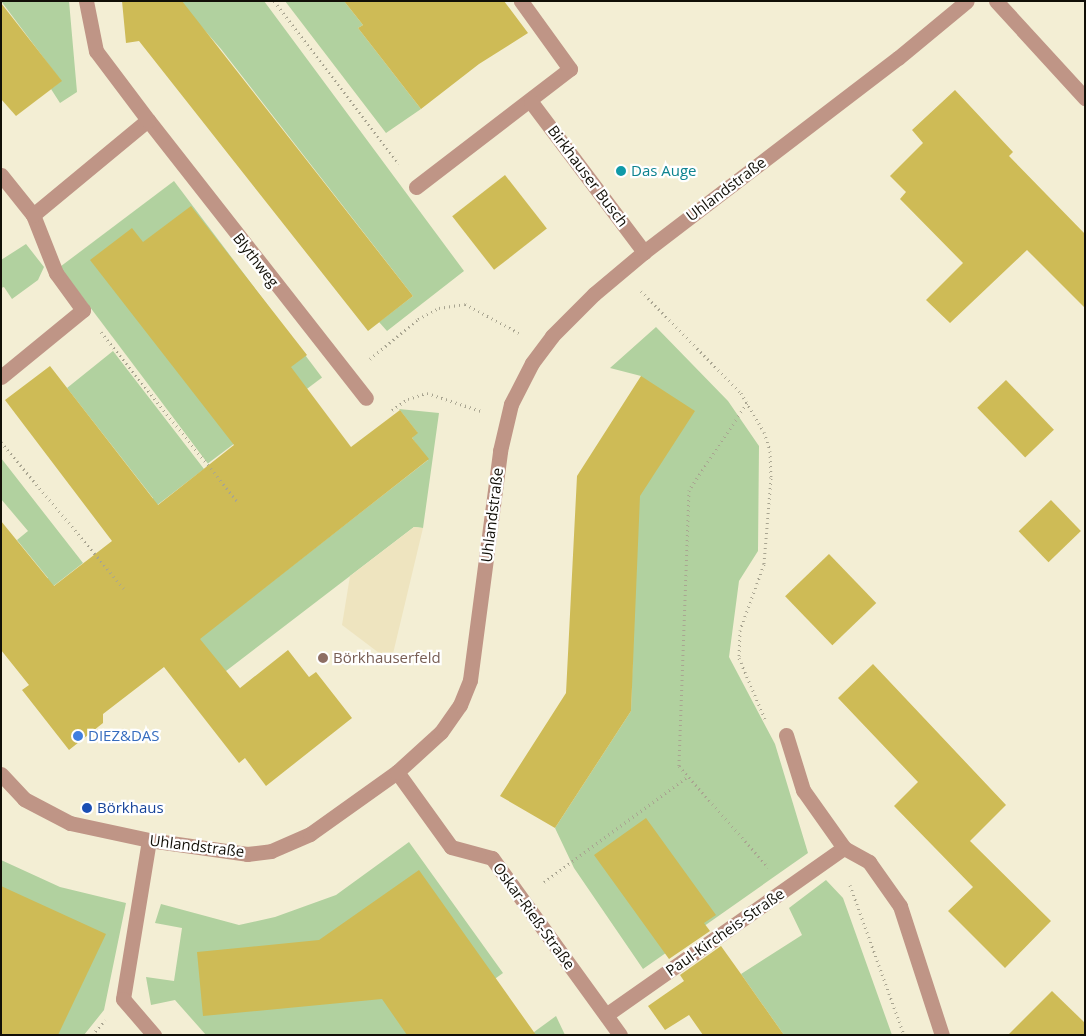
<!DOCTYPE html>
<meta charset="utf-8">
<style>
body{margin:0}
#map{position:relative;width:1086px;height:1036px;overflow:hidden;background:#f3eed4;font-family:"Open Sans",sans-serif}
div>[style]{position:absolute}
.green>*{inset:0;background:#b1d19f;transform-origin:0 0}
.sand>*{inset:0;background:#eee4bf}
.building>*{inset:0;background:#cebb56;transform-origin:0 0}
.path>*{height:3px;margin-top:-1.5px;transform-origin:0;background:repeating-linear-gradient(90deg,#a9a591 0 1px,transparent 0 5px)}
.lane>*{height:15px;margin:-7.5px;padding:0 7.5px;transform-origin:7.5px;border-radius:7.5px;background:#bf9586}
.street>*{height:15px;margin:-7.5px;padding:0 7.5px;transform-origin:7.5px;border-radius:7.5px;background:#bf9586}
.dots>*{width:14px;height:14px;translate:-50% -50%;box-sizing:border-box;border:2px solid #fff;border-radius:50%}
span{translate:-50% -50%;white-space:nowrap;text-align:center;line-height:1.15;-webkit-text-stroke:4.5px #fff;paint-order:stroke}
.culture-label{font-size:15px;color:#0d838f}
.left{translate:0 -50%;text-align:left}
.street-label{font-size:15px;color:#110f07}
.education-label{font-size:15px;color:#785e54}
.shop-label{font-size:15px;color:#366cbe}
.transit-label{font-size:15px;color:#164399}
.frame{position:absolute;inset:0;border:2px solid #110f07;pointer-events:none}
</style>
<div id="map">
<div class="green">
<div style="clip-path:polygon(1px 1px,69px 1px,77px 92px,60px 103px,51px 89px,61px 81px)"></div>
<div style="clip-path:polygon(179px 1px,264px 1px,464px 271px,387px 331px,379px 322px,413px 296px,221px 49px)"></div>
<div style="clip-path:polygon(285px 1px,344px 1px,363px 25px,358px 28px,421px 109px,386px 133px)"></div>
<div style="left:174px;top:181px;width:246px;height:143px;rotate:53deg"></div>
<div style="clip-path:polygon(26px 244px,44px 267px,38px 280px,12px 299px,4px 287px,1px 288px,1px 260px)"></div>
<div style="clip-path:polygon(656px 327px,728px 401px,759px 446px,758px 551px,739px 581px,729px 657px,775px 744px,808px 853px,643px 969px,574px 868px,555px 828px,631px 711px,641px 376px,610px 368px)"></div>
<div style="clip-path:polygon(113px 351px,204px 469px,134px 523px,153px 498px,67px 388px)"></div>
<div style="clip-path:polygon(399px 409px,439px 413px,423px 528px,414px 527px,226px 671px,178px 655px,428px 460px,412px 438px,417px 432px)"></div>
<div style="clip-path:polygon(1px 458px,83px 563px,1px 627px,1px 617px,48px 578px,17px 540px,28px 531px,1px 499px)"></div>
<div style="clip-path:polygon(409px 842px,503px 973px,417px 1035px,206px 1035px,175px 1000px,151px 1005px,146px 977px,174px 981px,182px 928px,155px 923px,161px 904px,239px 925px,275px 917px,336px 895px)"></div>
<div style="clip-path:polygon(1px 860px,60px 887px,126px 903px,104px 1010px,84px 1035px,1px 1035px)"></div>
<div style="clip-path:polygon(826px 880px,843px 898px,892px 1035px,784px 1035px,741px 974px,802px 935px,789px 908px)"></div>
<div style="clip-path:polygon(556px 1016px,565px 1035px,530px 1035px)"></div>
</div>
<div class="sand">
<div style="clip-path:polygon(414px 527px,423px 528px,391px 662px,342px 625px,350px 576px)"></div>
</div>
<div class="building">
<div style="clip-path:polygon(122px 1px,182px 1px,413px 296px,368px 331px,139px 41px,126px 43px)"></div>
<div style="clip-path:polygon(344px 1px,504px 1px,528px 33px,479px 64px,421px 109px,358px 28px,363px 25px)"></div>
<div style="clip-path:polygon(1px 3px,62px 81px,16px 116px,1px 99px)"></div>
<div style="clip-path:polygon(955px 90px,1013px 152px,1009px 156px,1085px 234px,1085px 308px,1027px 250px,950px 323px,926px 300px,963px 263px,900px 199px,906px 192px,890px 176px,923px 143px,912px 130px)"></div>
<div style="left:505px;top:175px;width:68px;height:67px;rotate:52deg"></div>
<div style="clip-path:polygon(191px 206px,307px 355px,291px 367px,351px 447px,400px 410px,418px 433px,412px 438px,429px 459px,200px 639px,240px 688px,288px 650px,309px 677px,316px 672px,352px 718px,266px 786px,245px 758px,239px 763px,164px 667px,103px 714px,103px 723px,69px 750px,22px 690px,29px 685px,1px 650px,1px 521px,54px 586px,112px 541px,5px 400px,50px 366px,158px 505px,234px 445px,90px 260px,132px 228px,143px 242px)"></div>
<div style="clip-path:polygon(641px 376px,695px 411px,640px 496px,631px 711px,555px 828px,500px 796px,566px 693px,577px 476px)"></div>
<div style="left:1006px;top:380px;width:69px;height:40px;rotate:46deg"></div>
<div style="left:1051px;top:500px;width:43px;height:45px;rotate:46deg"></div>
<div style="left:829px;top:554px;width:68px;height:61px;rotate:46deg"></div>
<div style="clip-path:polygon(873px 664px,1006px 805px,970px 841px,1051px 921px,1005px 968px,948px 911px,973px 887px,894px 806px,918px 782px,838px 698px)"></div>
<div style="clip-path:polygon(646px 818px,716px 915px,704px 923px,710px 931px,669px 959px,594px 855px)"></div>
<div style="clip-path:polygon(419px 870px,536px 1035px,407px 1035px,382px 999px,203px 1016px,197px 952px,319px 940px)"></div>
<div style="clip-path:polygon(1px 886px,106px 934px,58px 1035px,1px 1035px)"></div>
<div style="clip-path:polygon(721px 946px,741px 974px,784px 1035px,703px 1035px,689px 1015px,665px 1030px,648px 1006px,684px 981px,680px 975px)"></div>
<div style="clip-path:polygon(1052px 991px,1085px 1023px,1085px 1035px,1008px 1035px)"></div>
</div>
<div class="path">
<div style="left:274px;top:1px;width:205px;rotate:52.5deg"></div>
<div style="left:641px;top:291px;width:143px;rotate:45.6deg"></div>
<div style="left:741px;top:393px;width:45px;rotate:59.5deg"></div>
<div style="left:764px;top:432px;width:20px;rotate:72deg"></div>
<div style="left:770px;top:451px;width:27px;rotate:88deg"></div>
<div style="left:771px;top:478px;width:86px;rotate:94.7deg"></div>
<div style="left:764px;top:564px;width:70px;rotate:110deg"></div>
<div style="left:740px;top:630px;width:28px;rotate:92deg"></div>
<div style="left:739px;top:658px;width:66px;rotate:66.9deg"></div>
<div style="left:101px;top:332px;width:217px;rotate:51.2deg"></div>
<div style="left:370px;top:359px;width:62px;rotate:-39.8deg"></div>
<div style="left:418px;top:319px;width:24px;rotate:-28deg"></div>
<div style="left:439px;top:308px;width:26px;rotate:-9deg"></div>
<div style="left:465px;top:304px;width:61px;rotate:28.2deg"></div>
<div style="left:747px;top:403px;width:105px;rotate:123.7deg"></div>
<div style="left:689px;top:490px;width:276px;rotate:92.1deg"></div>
<div style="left:679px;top:766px;width:135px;rotate:48.6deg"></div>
<div style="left:392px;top:410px;width:19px;rotate:-35deg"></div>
<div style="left:408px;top:399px;width:20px;rotate:-18deg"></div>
<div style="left:427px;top:393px;width:57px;rotate:18.4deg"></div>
<div style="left:1px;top:442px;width:193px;rotate:50deg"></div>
<div style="left:544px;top:882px;width:177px;rotate:-36.3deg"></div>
<div style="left:850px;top:885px;width:159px;rotate:70.2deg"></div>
<div style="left:92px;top:1035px;width:20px;rotate:-49deg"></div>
</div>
<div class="lane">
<div style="left:416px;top:187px;width:194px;rotate:-37.5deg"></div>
<div style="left:570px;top:69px;width:84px;rotate:-125.8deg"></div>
</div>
<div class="street">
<div style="left:996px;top:1px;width:132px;rotate:47.5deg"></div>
<div style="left:531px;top:102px;width:188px;rotate:53deg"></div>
<div style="left:148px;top:120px;width:353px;rotate:51.9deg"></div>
<div style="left:1px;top:175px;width:51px;rotate:51.3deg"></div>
<div style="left:1px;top:377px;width:106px;rotate:-39.3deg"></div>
<div style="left:83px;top:310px;width:46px;rotate:-126.1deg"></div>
<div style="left:56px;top:273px;width:62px;rotate:-111.6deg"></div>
<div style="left:33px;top:215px;width:149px;rotate:-39.6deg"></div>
<div style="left:148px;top:120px;width:86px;rotate:-127deg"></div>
<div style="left:96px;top:51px;width:51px;rotate:-101.3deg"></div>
<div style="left:786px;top:735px;width:58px;rotate:72.8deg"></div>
<div style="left:803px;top:790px;width:71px;rotate:54.7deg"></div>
<div style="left:397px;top:772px;width:92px;rotate:54.2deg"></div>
<div style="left:451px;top:847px;width:42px;rotate:15deg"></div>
<div style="left:492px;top:858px;width:218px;rotate:54.1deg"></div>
<div style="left:1px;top:774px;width:34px;rotate:47deg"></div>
<div style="left:24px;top:799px;width:52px;rotate:27.6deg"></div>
<div style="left:70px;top:823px;width:81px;rotate:12.1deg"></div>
<div style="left:149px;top:840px;width:99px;rotate:8.1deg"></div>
<div style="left:247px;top:854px;width:24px;rotate:-7deg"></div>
<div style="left:271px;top:851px;width:43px;rotate:-23.6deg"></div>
<div style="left:310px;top:834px;width:107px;rotate:-35.5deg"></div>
<div style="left:397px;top:772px;width:59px;rotate:-42.3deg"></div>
<div style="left:441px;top:732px;width:33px;rotate:-55deg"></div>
<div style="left:460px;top:705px;width:27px;rotate:-68deg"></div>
<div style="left:470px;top:680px;width:231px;rotate:-82.5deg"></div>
<div style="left:500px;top:451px;width:48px;rotate:-76.8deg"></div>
<div style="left:511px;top:404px;width:46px;rotate:-62.9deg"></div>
<div style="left:532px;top:363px;width:34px;rotate:-53deg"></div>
<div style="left:552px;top:336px;width:59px;rotate:-45deg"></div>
<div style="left:594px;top:294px;width:65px;rotate:-40deg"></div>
<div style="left:644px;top:252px;width:320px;rotate:-37.4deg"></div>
<div style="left:898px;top:58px;width:89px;rotate:-39.6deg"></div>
<div style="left:149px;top:840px;width:161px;rotate:99.3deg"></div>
<div style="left:123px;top:999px;width:48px;rotate:49.3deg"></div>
<div style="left:606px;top:1015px;width:291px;rotate:-35.1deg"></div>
<div style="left:844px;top:848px;width:29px;rotate:29deg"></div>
<div style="left:869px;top:862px;width:54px;rotate:54.8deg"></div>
<div style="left:900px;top:906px;width:136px;rotate:72deg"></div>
</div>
<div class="dots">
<div style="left:621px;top:171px;background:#0f9aa8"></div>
<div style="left:323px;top:658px;background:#8d6e63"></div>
<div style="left:78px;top:736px;background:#3f7fe0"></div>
<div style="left:87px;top:808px;background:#1a4fb4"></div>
</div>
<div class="culture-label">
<span class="left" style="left:631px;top:171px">Das Auge</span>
</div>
<div class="street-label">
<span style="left:588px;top:176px;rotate:53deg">Birkhauser Busch</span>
<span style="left:726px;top:189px;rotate:-37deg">Uhlandstraße</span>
<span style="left:256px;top:260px;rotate:52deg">Blythweg</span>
<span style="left:492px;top:515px;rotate:-83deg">Uhlandstraße</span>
<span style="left:197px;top:846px;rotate:7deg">Uhlandstraße</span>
<span style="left:534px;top:916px;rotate:54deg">Oskar-Rieß-Straße</span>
<span style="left:725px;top:932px;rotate:-35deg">Paul-Kircheis-Straße</span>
</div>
<div class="education-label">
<span class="left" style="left:333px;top:658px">Börkhauserfeld</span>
</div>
<div class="shop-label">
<span class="left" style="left:88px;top:736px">DIEZ&amp;DAS</span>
</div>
<div class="transit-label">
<span class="left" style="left:97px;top:808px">Börkhaus</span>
</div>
<div class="frame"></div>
</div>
